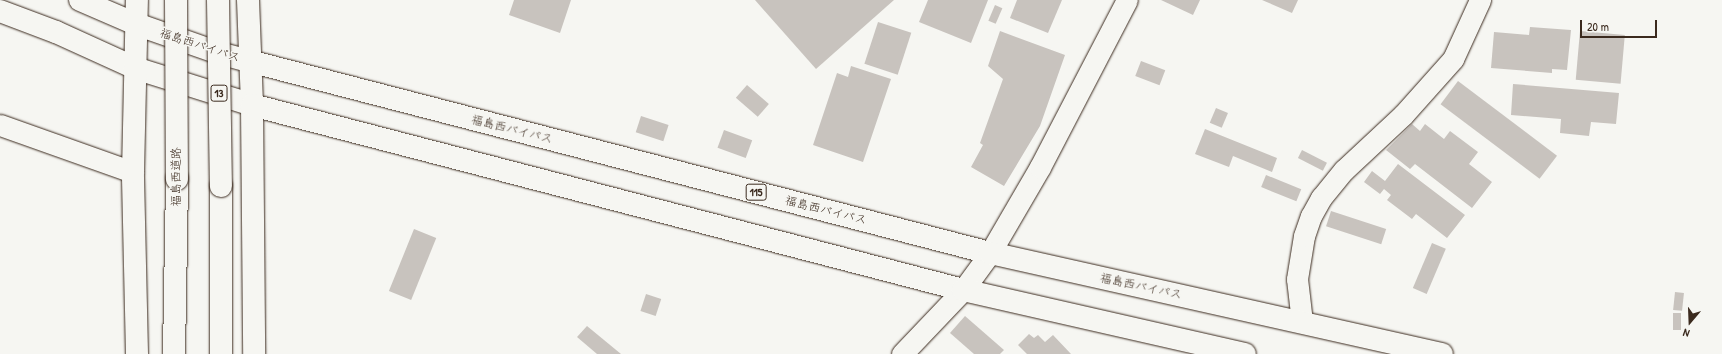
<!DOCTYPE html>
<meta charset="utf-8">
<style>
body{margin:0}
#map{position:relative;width:1722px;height:354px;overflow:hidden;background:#f6f6f2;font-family:"Patrick Hand","Klee One",sans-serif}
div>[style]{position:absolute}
.building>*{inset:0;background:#c8c3be;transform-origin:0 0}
.roads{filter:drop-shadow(0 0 1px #3b2a1e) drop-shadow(0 0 1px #3b2a1e)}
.minor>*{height:21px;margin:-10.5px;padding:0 10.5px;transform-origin:10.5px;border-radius:10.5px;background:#f6f6f2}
.trunk>*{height:22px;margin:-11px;padding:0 11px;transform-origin:11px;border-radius:11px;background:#f6f6f2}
.bridges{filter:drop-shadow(0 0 1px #3b2a1e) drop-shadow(0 0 1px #3b2a1e)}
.trunk-bridge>*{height:22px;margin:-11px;padding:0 11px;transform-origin:11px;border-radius:11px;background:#f6f6f2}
span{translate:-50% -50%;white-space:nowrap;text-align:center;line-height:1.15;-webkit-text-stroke:3px #f6f6f2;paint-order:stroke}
.shield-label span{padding:1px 3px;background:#f6f6f2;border:1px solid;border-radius:3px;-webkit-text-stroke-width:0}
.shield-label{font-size:11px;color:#3b2a1e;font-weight:700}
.street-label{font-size:12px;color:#3b2a1e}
.north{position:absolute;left:1670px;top:302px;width:40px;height:40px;-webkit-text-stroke:3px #f6f6f2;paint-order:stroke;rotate:199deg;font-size:11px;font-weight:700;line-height:16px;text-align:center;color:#3b2a1e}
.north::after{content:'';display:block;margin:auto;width:14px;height:18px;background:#3b2a1e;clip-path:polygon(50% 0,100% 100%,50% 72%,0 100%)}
.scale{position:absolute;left:1580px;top:20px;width:77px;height:18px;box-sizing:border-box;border:2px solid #3b2a1e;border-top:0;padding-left:5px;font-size:12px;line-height:14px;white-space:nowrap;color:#3b2a1e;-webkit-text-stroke:3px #f6f6f2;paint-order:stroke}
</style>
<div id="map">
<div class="building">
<div style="clip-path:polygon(514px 0,571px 0,560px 33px,509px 15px)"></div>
<div style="clip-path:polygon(755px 0,894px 0,816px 69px)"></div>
<div style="clip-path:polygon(928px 0,988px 0,971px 43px,919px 22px)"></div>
<div style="clip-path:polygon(1017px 0,1062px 0,1048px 33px,1010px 18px)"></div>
<div style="clip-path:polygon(1161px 0,1200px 0,1193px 15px)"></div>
<div style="clip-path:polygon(1262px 0,1298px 0,1292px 13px)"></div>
<div style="left:995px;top:5px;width:8px;height:17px;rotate:23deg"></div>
<div style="left:878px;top:22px;width:35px;height:44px;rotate:18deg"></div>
<div style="clip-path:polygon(1530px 27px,1571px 30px,1567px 70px,1552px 69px,1552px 73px,1491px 68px,1494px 32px,1529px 35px)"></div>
<div style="clip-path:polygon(1000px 31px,1065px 55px,1040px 126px,1004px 186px,971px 167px,983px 145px,980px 143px,1003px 79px,988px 66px)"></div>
<div style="left:1580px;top:31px;width:45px;height:49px;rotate:5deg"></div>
<div style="left:1141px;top:61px;width:26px;height:16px;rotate:21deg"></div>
<div style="clip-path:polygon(851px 66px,891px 79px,863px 162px,813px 145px,837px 73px,848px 77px)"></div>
<div style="left:1458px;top:81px;width:124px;height:29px;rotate:37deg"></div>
<div style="clip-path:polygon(1513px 84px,1619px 93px,1616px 124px,1591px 122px,1589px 136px,1560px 133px,1561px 119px,1511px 115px)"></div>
<div style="left:747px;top:85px;width:29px;height:17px;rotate:41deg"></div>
<div style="left:1216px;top:108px;width:13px;height:16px;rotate:23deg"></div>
<div style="left:641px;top:116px;width:29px;height:17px;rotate:18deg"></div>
<div style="clip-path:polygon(1412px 124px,1420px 131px,1425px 124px,1444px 139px,1450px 131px,1478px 152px,1469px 164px,1492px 182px,1472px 208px,1415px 164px,1410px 169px,1386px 150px)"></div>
<div style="clip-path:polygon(1205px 129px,1277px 158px,1272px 172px,1233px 156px,1229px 167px,1195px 154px)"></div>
<div style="left:724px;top:130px;width:30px;height:19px;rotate:20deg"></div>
<div style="left:1302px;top:150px;width:28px;height:9px;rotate:27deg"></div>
<div style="clip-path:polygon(1398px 164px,1465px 215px,1447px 238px,1416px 214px,1412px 219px,1387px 200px,1391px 195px,1384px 189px,1380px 194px,1364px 182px,1372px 171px,1385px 181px)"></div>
<div style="left:1266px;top:175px;width:38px;height:13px;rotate:22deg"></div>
<div style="left:1331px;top:211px;width:58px;height:16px;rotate:18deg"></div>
<div style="left:414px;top:229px;width:24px;height:67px;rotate:22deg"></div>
<div style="left:1432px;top:243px;width:15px;height:49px;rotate:23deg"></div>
<div style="left:1675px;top:292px;width:9px;height:18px;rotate:6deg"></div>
<div style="left:646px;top:294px;width:16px;height:18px;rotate:18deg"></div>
<div style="left:1673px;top:313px;width:8px;height:17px"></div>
<div style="clip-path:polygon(965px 316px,1004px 350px,1000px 354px,974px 354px,950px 333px)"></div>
<div style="clip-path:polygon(587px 326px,621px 354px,597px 354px,577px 337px)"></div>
<div style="clip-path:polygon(1029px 334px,1034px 338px,1038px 335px,1045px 342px,1053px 335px,1071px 354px,1027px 354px,1018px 345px)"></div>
</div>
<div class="roads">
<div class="minor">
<div style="left:0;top:125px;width:141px;rotate:19.5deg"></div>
<div style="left:1302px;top:322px;width:43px;rotate:-96.6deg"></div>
<div style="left:1297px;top:279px;width:44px;rotate:-80.8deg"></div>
<div style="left:1304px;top:236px;width:21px;rotate:-71deg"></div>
<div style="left:1311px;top:216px;width:21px;rotate:-61deg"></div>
<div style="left:1321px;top:198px;width:36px;rotate:-51deg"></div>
<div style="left:1344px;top:170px;width:81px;rotate:-43deg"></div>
<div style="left:1403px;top:115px;width:75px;rotate:-48.2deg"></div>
<div style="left:1453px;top:59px;width:65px;rotate:-65.4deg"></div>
<div style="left:902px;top:354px;width:88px;rotate:-46.4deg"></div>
<div style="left:963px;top:290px;width:46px;rotate:-53.9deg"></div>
<div style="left:990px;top:253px;width:99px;rotate:-59.8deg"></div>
<div style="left:1040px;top:167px;width:188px;rotate:-62.5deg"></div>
</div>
<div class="trunk">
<div style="left:80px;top:0;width:61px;rotate:23.2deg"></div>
<div style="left:136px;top:24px;width:88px;rotate:19.3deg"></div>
<div style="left:219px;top:53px;width:31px;rotate:15deg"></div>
<div style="left:249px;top:61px;width:765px;rotate:14.53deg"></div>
<div style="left:990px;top:253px;width:463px;rotate:12.6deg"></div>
<div style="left:248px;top:0;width:105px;rotate:87.8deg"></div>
<div style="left:252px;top:105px;width:249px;rotate:89.5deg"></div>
<div style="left:0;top:11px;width:60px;rotate:20.6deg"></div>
<div style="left:56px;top:32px;width:87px;rotate:24.5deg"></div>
<div style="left:135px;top:68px;width:123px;rotate:17.5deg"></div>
<div style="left:252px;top:105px;width:735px;rotate:14.58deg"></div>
<div style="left:963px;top:290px;width:289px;rotate:12.8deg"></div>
<div style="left:221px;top:186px;width:168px;rotate:90deg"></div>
<div style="left:137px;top:354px;width:182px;rotate:-91.3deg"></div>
<div style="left:133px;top:172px;width:172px;rotate:-88.7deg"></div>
<div style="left:174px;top:354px;width:175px;rotate:-89deg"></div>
</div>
</div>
<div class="bridges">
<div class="trunk-bridge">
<div style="left:176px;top:0;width:179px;rotate:89.7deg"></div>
<div style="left:218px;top:0;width:186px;rotate:89.1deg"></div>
</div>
</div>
<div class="shield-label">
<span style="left:219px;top:93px">13</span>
<span style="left:756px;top:192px">115</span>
</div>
<div class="street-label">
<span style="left:200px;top:45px;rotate:18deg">福島西バイパス</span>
<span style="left:512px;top:129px;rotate:14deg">福島西バイパス</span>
<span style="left:176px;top:177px;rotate:-90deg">福島西道路</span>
<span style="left:826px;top:210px;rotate:14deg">福島西バイパス</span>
<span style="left:1141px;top:286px;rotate:12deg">福島西バイパス</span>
</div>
<div class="north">N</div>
<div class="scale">20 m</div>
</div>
